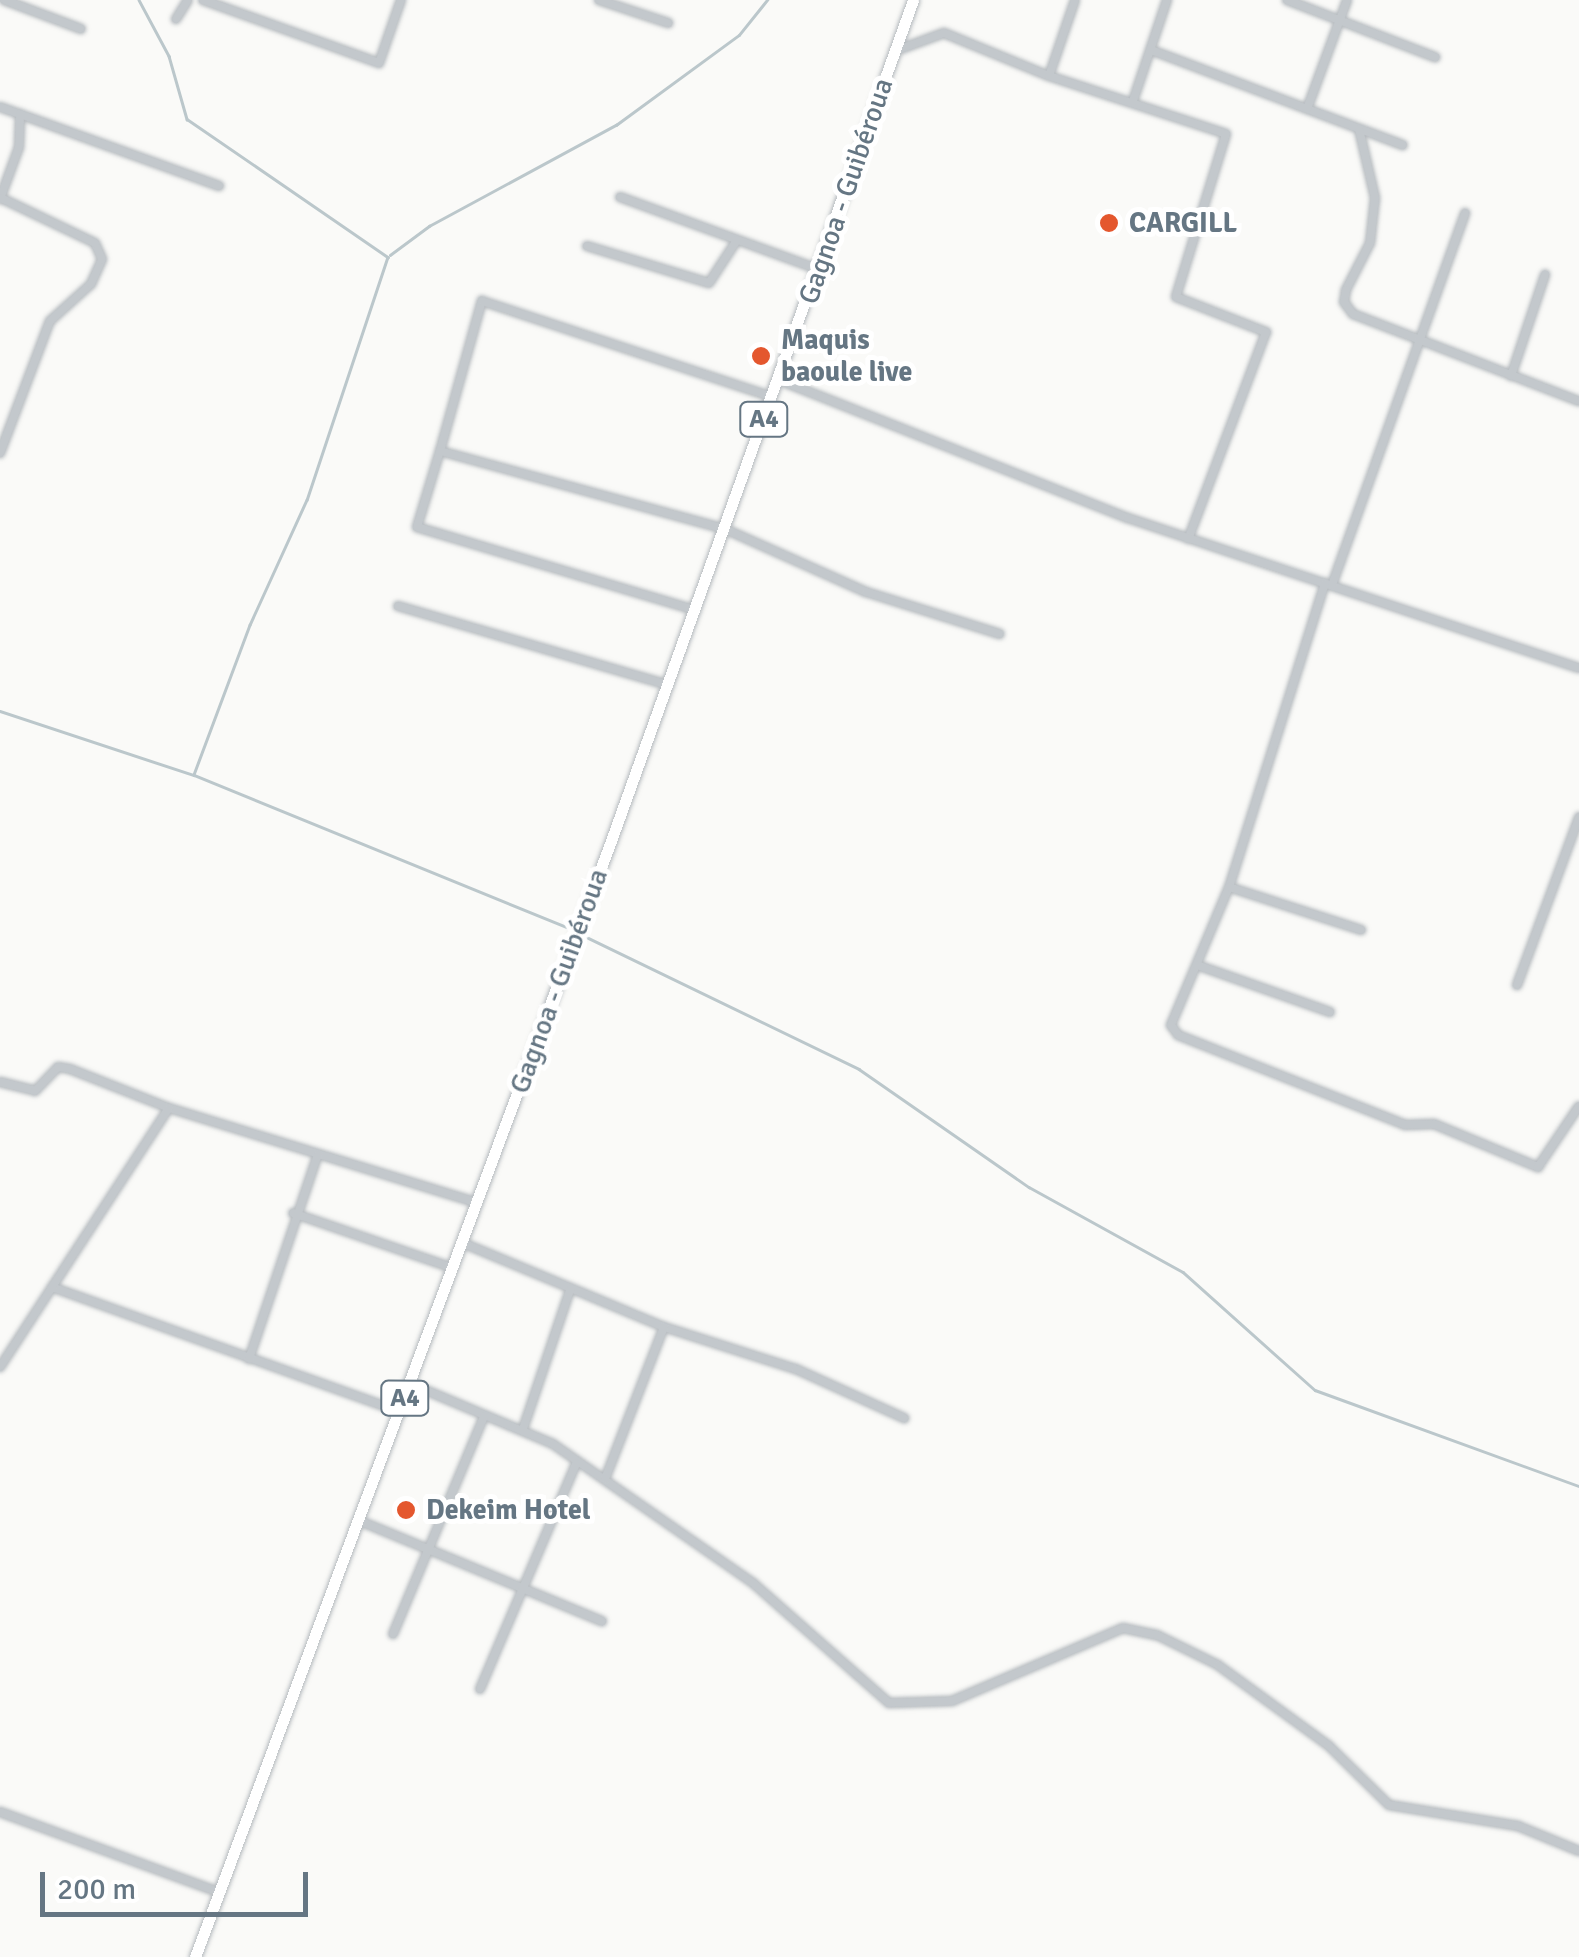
<!DOCTYPE html>
<meta charset="utf-8">
<style>
body{margin:0}
#map{position:relative;width:1579px;height:1957px;overflow:hidden;background:#fafaf8;font-family:Signika,sans-serif}
div>[style]{position:absolute}
.stream>*{height:2.5px;margin:-1.25px;padding:0 1.25px;transform-origin:1.25px;border-radius:1.25px;background:#bbc7cb}
.roads{filter:drop-shadow(0 0 2px #b5babe) drop-shadow(0 0 2px #b5babe)}
.minor>*{height:8px;margin:-4px;padding:0 4px;transform-origin:4px;border-radius:4px;background:#c3c8cc}
.primary>*{height:11px;margin:-5.5px;padding:0 5.5px;transform-origin:5.5px;border-radius:5.5px;background:#fff}
.dots>*{width:28px;height:28px;translate:-50% -50%;box-sizing:border-box;border:5px solid #fff;border-radius:50%}
span{translate:-50% -50%;white-space:nowrap;text-align:center;line-height:1.15;-webkit-text-stroke:10px #fff;paint-order:stroke}
.shield-label span{padding:2px 8px;background:#fff;border:2px solid;border-radius:8px;-webkit-text-stroke-width:0}
.shield-label{font-size:25px;color:#657683;font-weight:700}
.street-label{font-size:28px;color:#657683}
.poi-label{font-size:28px;color:#657683;font-weight:700}
.left{translate:0 -50%;text-align:left}
.scale{position:absolute;left:40px;top:1872px;width:268px;height:45px;box-sizing:border-box;border:5px solid #657683;border-top:0;padding-left:12px;font-size:30px;line-height:35px;white-space:nowrap;color:#657683;-webkit-text-stroke:8px #fff;paint-order:stroke}
</style>
<div id="map">
<div class="stream">
<div style="left:139px;top:0;width:64px;rotate:61.8deg"></div>
<div style="left:169px;top:56px;width:66px;rotate:74.1deg"></div>
<div style="left:187px;top:119px;width:244px;rotate:34.5deg"></div>
<div style="left:388px;top:257px;width:256px;rotate:108.4deg"></div>
<div style="left:307px;top:500px;width:137px;rotate:114.5deg"></div>
<div style="left:250px;top:625px;width:160px;rotate:110.5deg"></div>
<div style="left:390px;top:255px;width:49px;rotate:-36.6deg"></div>
<div style="left:429px;top:226px;width:213px;rotate:-28.4deg"></div>
<div style="left:616px;top:125px;width:152px;rotate:-36.2deg"></div>
<div style="left:739px;top:35px;width:45px;rotate:-51.3deg"></div>
<div style="left:0;top:711px;width:204px;rotate:18.3deg"></div>
<div style="left:194px;top:775px;width:409px;rotate:22.2deg"></div>
<div style="left:580px;top:934px;width:310px;rotate:25.8deg"></div>
<div style="left:859px;top:1069px;width:207px;rotate:34.8deg"></div>
<div style="left:1029px;top:1187px;width:176px;rotate:28.9deg"></div>
<div style="left:1183px;top:1272px;width:177px;rotate:41.8deg"></div>
<div style="left:1315px;top:1390px;width:281px;rotate:20deg"></div>
</div>
<div class="roads">
<div class="minor">
<div style="left:4px;top:0;width:82px;rotate:20.6deg"></div>
<div style="left:203px;top:0;width:187px;rotate:19.7deg"></div>
<div style="left:379px;top:63px;width:67px;rotate:-70.8deg"></div>
<div style="left:599px;top:0;width:73px;rotate:18.4deg"></div>
<div style="left:1287px;top:0;width:159px;rotate:21.1deg"></div>
<div style="left:176px;top:19px;width:22px;rotate:-58deg"></div>
<div style="left:1151px;top:50px;width:269px;rotate:20.7deg"></div>
<div style="left:895px;top:51px;width:52px;rotate:-20.2deg"></div>
<div style="left:944px;top:33px;width:113px;rotate:22.3deg"></div>
<div style="left:1049px;top:76px;width:80px;rotate:-71.1deg"></div>
<div style="left:1049px;top:76px;width:186px;rotate:18.1deg"></div>
<div style="left:1226px;top:134px;width:170px;rotate:107.1deg"></div>
<div style="left:1176px;top:297px;width:97px;rotate:21.3deg"></div>
<div style="left:1266px;top:332px;width:221px;rotate:110.6deg"></div>
<div style="left:1133px;top:101px;width:107px;rotate:-71.4deg"></div>
<div style="left:0;top:107px;width:233px;rotate:19.8deg"></div>
<div style="left:1307px;top:109px;width:116px;rotate:-69.8deg"></div>
<div style="left:1359px;top:129px;width:71px;rotate:76.9deg"></div>
<div style="left:1375px;top:198px;width:45px;rotate:96.3deg"></div>
<div style="left:1370px;top:243px;width:53px;rotate:117.1deg"></div>
<div style="left:1346px;top:290px;width:12px;rotate:99deg"></div>
<div style="left:1344px;top:302px;width:15px;rotate:53deg"></div>
<div style="left:1353px;top:314px;width:242px;rotate:21.1deg"></div>
<div style="left:620px;top:197px;width:211px;rotate:20deg"></div>
<div style="left:0;top:199px;width:55px;rotate:-69.9deg"></div>
<div style="left:19px;top:147px;width:33px;rotate:-88deg"></div>
<div style="left:587px;top:246px;width:127px;rotate:16.9deg"></div>
<div style="left:709px;top:283px;width:51px;rotate:-56.9deg"></div>
<div style="left:1511px;top:376px;width:107px;rotate:-71.4deg"></div>
<div style="left:779px;top:380px;width:375px;rotate:21.6deg"></div>
<div style="left:1128px;top:518px;width:475px;rotate:18.4deg"></div>
<div style="left:440px;top:451px;width:156px;rotate:-74.4deg"></div>
<div style="left:482px;top:301px;width:305px;rotate:18.3deg"></div>
<div style="left:0;top:453px;width:141px;rotate:-69.3deg"></div>
<div style="left:50px;top:321px;width:55px;rotate:-42.1deg"></div>
<div style="left:91px;top:284px;width:27px;rotate:-66deg"></div>
<div style="left:102px;top:259px;width:17px;rotate:-114deg"></div>
<div style="left:95px;top:243px;width:104px;rotate:-154.4deg"></div>
<div style="left:1325px;top:583px;width:319px;rotate:107.5deg"></div>
<div style="left:1229px;top:887px;width:150px;rotate:112.8deg"></div>
<div style="left:1171px;top:1025px;width:12px;rotate:55deg"></div>
<div style="left:1178px;top:1035px;width:244px;rotate:21.6deg"></div>
<div style="left:1405px;top:1125px;width:29px;rotate:-2deg"></div>
<div style="left:1434px;top:1124px;width:113px;rotate:22.5deg"></div>
<div style="left:1538px;top:1167px;width:73px;rotate:-56.1deg"></div>
<div style="left:1332px;top:585px;width:395px;rotate:-70.3deg"></div>
<div style="left:398px;top:606px;width:281px;rotate:16.3deg"></div>
<div style="left:695px;top:610px;width:290px;rotate:-163.4deg"></div>
<div style="left:417px;top:527px;width:79px;rotate:-73.2deg"></div>
<div style="left:440px;top:451px;width:295px;rotate:15.3deg"></div>
<div style="left:725px;top:529px;width:154px;rotate:24.1deg"></div>
<div style="left:866px;top:592px;width:140px;rotate:17.4deg"></div>
<div style="left:1229px;top:887px;width:139px;rotate:18deg"></div>
<div style="left:1197px;top:965px;width:141px;rotate:19.5deg"></div>
<div style="left:1517px;top:985px;width:179px;rotate:-69.7deg"></div>
<div style="left:0;top:1082px;width:36px;rotate:14deg"></div>
<div style="left:35px;top:1091px;width:33px;rotate:-46deg"></div>
<div style="left:58px;top:1067px;width:12px;rotate:9deg"></div>
<div style="left:70px;top:1069px;width:106px;rotate:21.5deg"></div>
<div style="left:169px;top:1108px;width:322px;rotate:17.1deg"></div>
<div style="left:293px;top:1213px;width:169px;rotate:19deg"></div>
<div style="left:463px;top:1243px;width:218px;rotate:22.7deg"></div>
<div style="left:664px;top:1327px;width:139px;rotate:17.7deg"></div>
<div style="left:796px;top:1369px;width:119px;rotate:24.4deg"></div>
<div style="left:52px;top:1287px;width:371px;rotate:19.7deg"></div>
<div style="left:249px;top:1359px;width:216px;rotate:-71.4deg"></div>
<div style="left:0;top:1367px;width:309px;rotate:-56.9deg"></div>
<div style="left:411px;top:1384px;width:154px;rotate:22.9deg"></div>
<div style="left:553px;top:1444px;width:244px;rotate:34.8deg"></div>
<div style="left:753px;top:1583px;width:181px;rotate:41.4deg"></div>
<div style="left:889px;top:1703px;width:63px;rotate:-1.8deg"></div>
<div style="left:952px;top:1701px;width:186px;rotate:-23.1deg"></div>
<div style="left:1123px;top:1628px;width:35px;rotate:12deg"></div>
<div style="left:1157px;top:1635px;width:68px;rotate:26.2deg"></div>
<div style="left:1218px;top:1665px;width:137px;rotate:36.1deg"></div>
<div style="left:1329px;top:1746px;width:84px;rotate:44.5deg"></div>
<div style="left:1389px;top:1805px;width:131px;rotate:9.2deg"></div>
<div style="left:1518px;top:1826px;width:66px;rotate:22.3deg"></div>
<div style="left:523px;top:1429px;width:147px;rotate:-71.3deg"></div>
<div style="left:605px;top:1479px;width:163px;rotate:-68.8deg"></div>
<div style="left:360px;top:1521px;width:262px;rotate:22.5deg"></div>
<div style="left:393px;top:1634px;width:236px;rotate:-67.3deg"></div>
<div style="left:480px;top:1689px;width:245px;rotate:-66.9deg"></div>
<div style="left:0;top:1812px;width:233px;rotate:20.1deg"></div>
</div>
<div class="primary">
<div style="left:195px;top:1957px;width:1194px;rotate:-69.56deg"></div>
<div style="left:612px;top:838px;width:890px;rotate:-70.24deg"></div>
</div>
</div>
<div class="dots">
<div style="left:1109px;top:223px;background:#e4572e"></div>
<div style="left:761px;top:356px;background:#e4572e"></div>
<div style="left:406px;top:1510px;background:#e4572e"></div>
</div>
<div class="shield-label">
<span style="left:764px;top:419px">A4</span>
<span style="left:405px;top:1398px">A4</span>
</div>
<div class="street-label">
<span style="left:846px;top:191px;rotate:-71deg">Gagnoa - Guibéroua</span>
<span style="left:559px;top:981px;rotate:-70deg">Gagnoa - Guibéroua</span>
</div>
<div class="poi-label">
<span class="left" style="left:1129px;top:223px">CARGILL</span>
<span class="left" style="left:781px;top:356px">Maquis<br>baoule live</span>
<span class="left" style="left:426px;top:1510px">Dekeim Hotel</span>
</div>
<div class="scale">200 m</div>
</div>
